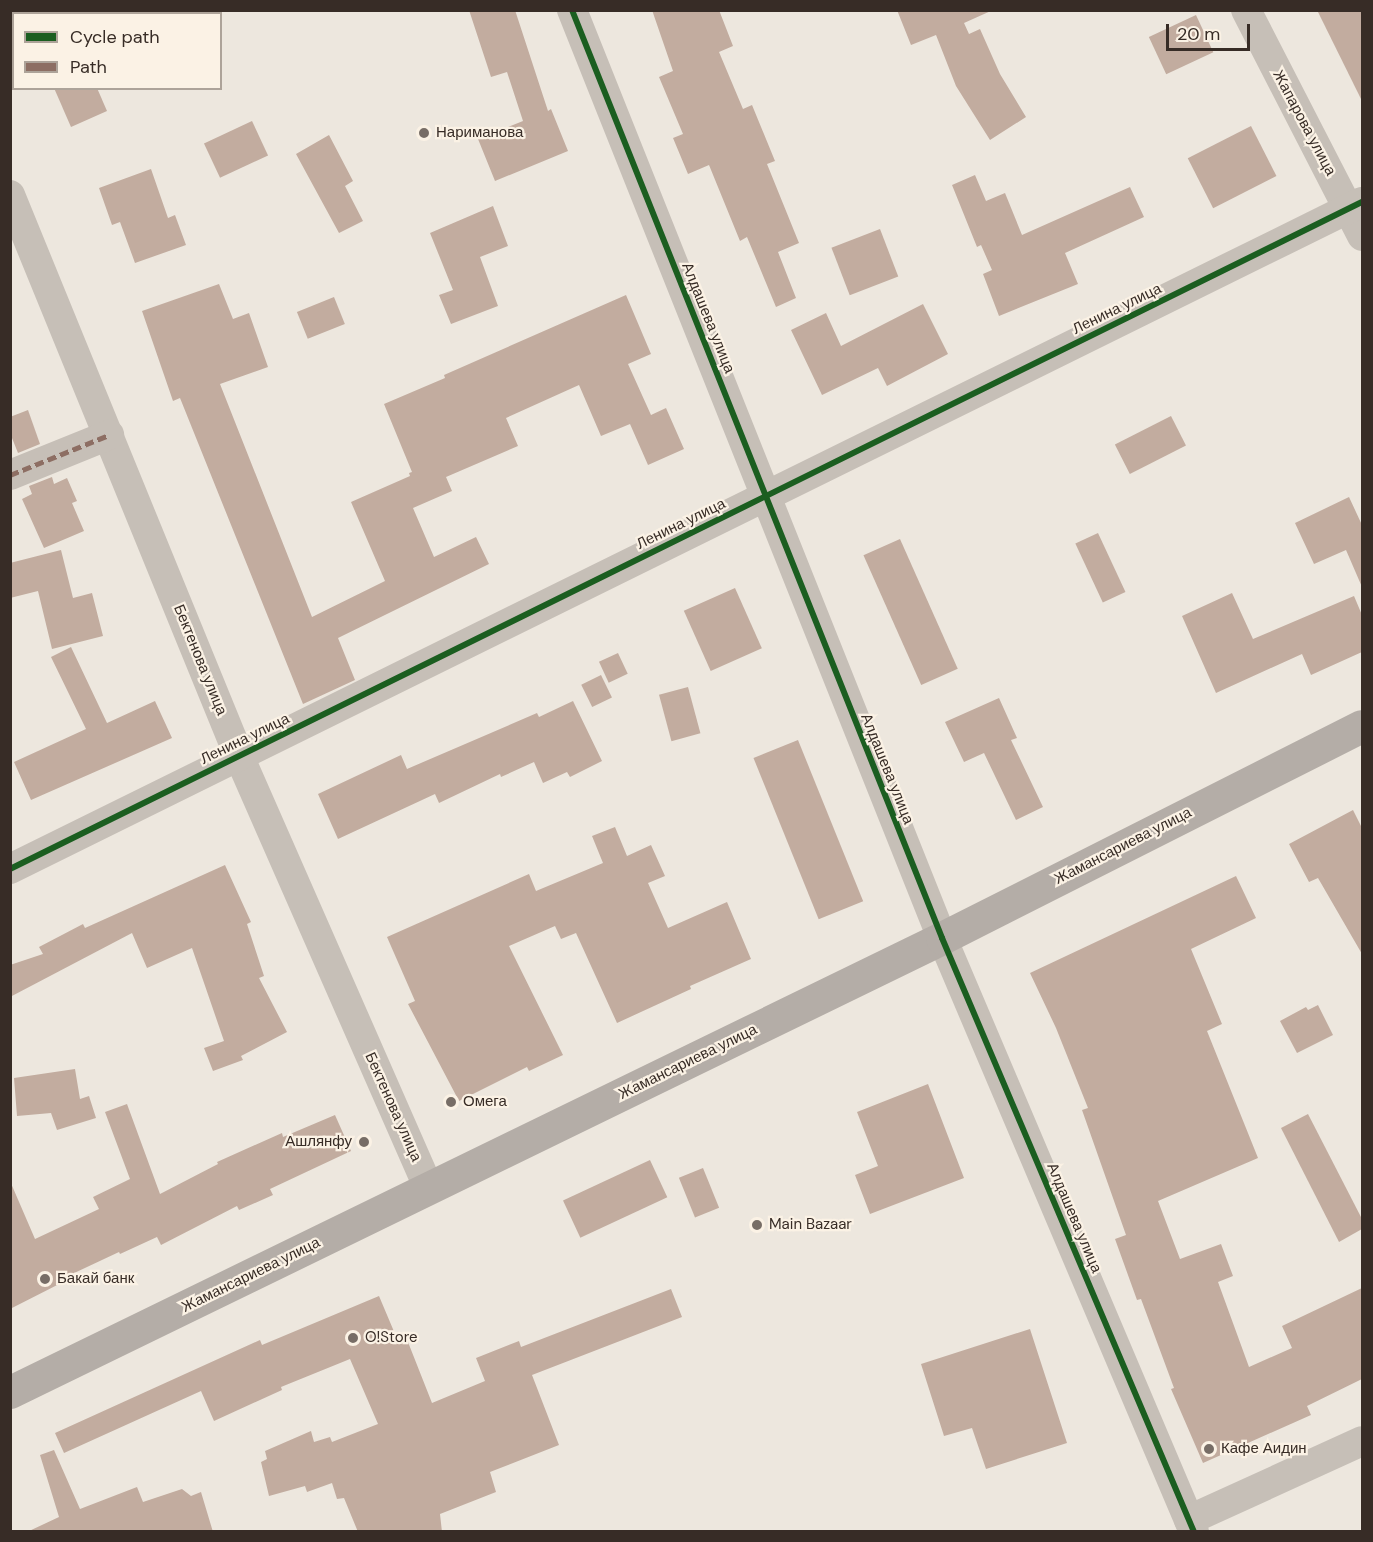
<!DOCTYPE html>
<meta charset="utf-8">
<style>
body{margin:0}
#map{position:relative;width:1373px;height:1542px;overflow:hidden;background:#ede7de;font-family:"DM Sans",sans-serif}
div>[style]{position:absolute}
.building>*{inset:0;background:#c2ac9f;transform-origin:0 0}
.minor>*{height:30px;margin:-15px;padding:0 15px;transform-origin:15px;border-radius:15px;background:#c6bfb7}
.major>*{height:33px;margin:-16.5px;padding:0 16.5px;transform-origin:16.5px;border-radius:16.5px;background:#b4ada7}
.quiet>*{height:4.5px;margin-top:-2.25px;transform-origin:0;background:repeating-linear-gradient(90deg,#8d6e63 0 9px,transparent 0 13.5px)}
.cycleway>*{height:6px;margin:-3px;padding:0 3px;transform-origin:3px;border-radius:3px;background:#1b5e20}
.dots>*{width:16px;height:16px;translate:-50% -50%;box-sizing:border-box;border:3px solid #fbf2e5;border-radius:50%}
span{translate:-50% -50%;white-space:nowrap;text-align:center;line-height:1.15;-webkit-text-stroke:4.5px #fbf2e5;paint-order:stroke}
.street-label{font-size:15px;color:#372c26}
.poi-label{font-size:15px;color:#372c26}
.left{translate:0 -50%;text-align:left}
.right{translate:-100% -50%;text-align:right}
.frame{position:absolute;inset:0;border:12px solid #372c26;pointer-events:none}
.legend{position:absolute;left:12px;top:12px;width:210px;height:78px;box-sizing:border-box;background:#fbf2e5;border:2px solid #ada399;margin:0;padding:8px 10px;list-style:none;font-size:18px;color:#372c26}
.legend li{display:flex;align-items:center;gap:12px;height:30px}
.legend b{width:30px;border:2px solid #ada399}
.scale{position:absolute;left:1166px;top:24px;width:84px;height:27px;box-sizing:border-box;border:3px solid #372c26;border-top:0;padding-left:8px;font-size:18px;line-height:21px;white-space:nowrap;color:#372c26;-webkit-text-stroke:4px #fbf2e5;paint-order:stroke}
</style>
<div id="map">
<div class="building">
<div style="clip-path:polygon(469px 10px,515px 10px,548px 111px,551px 109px,568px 151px,495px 181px,478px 139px,523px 121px,507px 72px,491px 77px)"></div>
<div style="clip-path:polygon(652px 10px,719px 10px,733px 46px,719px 52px,743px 109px,752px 105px,775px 161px,767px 164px,799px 243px,778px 252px,796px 298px,776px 307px,747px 237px,740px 241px,709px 165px,688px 174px,673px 138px,683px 134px,659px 77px,673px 71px)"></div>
<div style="clip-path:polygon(897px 10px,993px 10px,964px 23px,969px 34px,980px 29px,1000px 74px,1026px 117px,990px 140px,956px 86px,936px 35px,911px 45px)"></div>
<div style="clip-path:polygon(1317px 10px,1362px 10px,1362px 101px)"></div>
<div style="left:1196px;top:15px;width:41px;height:52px;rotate:65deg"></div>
<div style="clip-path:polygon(54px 88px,97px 88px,107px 111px,71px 127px)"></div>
<div style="left:252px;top:121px;width:38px;height:53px;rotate:65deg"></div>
<div style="left:1251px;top:126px;width:56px;height:71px;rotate:63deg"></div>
<div style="clip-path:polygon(329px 135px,353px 181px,345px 186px,363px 221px,339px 233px,296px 154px)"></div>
<div style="clip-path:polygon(151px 169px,168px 218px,175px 215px,186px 245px,135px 263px,120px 222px,112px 225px,99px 188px)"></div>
<div style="clip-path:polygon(975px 175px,986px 201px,1005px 193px,1022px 235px,1130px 187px,1144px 217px,1065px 253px,1078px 284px,999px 316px,983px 274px,992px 270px,981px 245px,977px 247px,952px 185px)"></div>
<div style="clip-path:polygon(493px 206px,508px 246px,480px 257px,498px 306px,451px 324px,439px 295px,453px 290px,430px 233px)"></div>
<div style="left:880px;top:229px;width:51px;height:52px;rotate:69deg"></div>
<div style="clip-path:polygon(219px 284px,233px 319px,249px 313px,268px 367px,220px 384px,312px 617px,385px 581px,351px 502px,410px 476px,409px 473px,412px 472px,384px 404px,445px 378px,444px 375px,626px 295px,651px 354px,628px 364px,651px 415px,666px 408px,684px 449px,648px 465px,630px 424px,601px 436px,579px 385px,506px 418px,518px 446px,446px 477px,452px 491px,413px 508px,434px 557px,476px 537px,489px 564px,338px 638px,355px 680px,303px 704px,180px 398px,173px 401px,142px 311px)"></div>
<div style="left:334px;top:297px;width:29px;height:40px;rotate:68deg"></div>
<div style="clip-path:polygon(923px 304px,948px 354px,887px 386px,878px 368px,822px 395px,791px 330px,826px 313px,841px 346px)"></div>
<div style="clip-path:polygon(28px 410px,40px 444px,18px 453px,10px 433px,10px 417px)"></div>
<div style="left:1171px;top:416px;width:33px;height:63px;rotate:63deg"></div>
<div style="clip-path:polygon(52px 477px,54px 484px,67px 478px,77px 501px,72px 503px,84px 531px,44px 548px,22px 499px,32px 494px,29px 486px)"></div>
<div style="clip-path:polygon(1349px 497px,1362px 525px,1362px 587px,1346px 550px,1314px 564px,1295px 523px)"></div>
<div style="left:1098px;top:533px;width:65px;height:25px;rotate:65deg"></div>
<div style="left:900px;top:539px;width:142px;height:40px;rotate:66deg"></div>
<div style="clip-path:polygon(61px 550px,73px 598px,92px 593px,103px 636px,52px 649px,38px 591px,10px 598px,10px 563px)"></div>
<div style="left:735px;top:588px;width:66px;height:56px;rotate:66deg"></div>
<div style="clip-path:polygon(1232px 593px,1253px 639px,1354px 596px,1362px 615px,1362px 652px,1311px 675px,1302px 654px,1216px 693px,1182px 616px)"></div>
<div style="clip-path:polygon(71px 647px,107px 723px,155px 701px,172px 738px,31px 800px,14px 762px,86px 729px,51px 657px)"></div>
<div style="left:618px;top:653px;width:23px;height:21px;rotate:65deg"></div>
<div style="left:601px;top:675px;width:25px;height:22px;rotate:64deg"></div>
<div style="left:688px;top:687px;width:48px;height:30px;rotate:75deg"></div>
<div style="clip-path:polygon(999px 698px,1017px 738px,1011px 740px,1043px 807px,1016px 820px,984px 753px,964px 762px,945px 722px)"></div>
<div style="clip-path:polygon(573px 701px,602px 761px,570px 777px,567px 772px,543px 783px,534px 762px,501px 777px,500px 774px,439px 803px,435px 794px,338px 839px,318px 794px,401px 755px,407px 769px,537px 713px,539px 717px)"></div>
<div style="left:798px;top:740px;width:174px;height:48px;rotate:68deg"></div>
<div style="clip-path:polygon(1353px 810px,1362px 828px,1362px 954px,1318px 878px,1309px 882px,1289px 844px)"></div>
<div style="clip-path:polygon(615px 827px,627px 856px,651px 845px,665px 876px,648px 883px,668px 928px,727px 902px,751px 959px,690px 986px,691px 989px,617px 1023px,576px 933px,561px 939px,555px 926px,509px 946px,563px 1055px,529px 1071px,527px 1067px,459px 1101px,408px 1004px,415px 1001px,387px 937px,529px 874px,536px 891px,603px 863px,592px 836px)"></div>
<div style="clip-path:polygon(225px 865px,251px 922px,247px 924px,264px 976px,259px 978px,287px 1032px,241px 1056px,243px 1060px,213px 1071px,204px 1048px,224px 1041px,192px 948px,147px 968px,132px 933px,10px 997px,10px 965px,43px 954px,39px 947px,83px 924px,85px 928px)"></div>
<div style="clip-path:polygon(1236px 876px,1256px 918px,1191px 949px,1222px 1024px,1207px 1031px,1258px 1158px,1158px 1201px,1180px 1259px,1221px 1244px,1233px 1276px,1218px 1282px,1249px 1367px,1292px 1348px,1282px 1326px,1362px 1288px,1362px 1379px,1307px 1406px,1311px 1415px,1203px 1463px,1171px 1389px,1174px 1388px,1141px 1299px,1137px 1300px,1115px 1239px,1126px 1235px,1082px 1110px,1088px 1108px,1056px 1028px,1030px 973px)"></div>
<div style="clip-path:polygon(1318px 1005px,1333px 1035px,1297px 1053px,1280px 1021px,1306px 1007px,1308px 1010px)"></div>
<div style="clip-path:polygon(75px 1069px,80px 1099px,89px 1096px,96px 1118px,57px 1130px,51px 1113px,17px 1116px,14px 1078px)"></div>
<div style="clip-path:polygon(928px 1084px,964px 1178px,870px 1214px,855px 1175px,878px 1166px,857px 1112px)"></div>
<div style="clip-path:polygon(127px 1104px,160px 1194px,218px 1164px,217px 1162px,282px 1133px,283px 1137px,335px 1115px,351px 1151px,270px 1189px,273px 1195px,239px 1210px,237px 1206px,161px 1245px,157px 1237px,120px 1254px,119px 1252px,70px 1275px,71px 1278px,10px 1309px,10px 1181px,35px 1239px,99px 1209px,93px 1197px,130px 1179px,105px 1112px)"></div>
<div style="clip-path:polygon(1308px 1114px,1362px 1219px,1362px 1229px,1339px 1242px,1281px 1128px)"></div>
<div style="left:650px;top:1160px;width:41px;height:96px;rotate:65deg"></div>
<div style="left:703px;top:1168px;width:43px;height:26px;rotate:68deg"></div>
<div style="clip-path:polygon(671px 1289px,682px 1317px,532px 1375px,559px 1445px,490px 1472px,496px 1492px,440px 1514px,442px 1532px,358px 1532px,344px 1498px,337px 1499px,332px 1483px,307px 1492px,305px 1486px,269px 1496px,261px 1462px,267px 1459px,265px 1451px,311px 1431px,314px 1442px,330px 1437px,332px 1442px,378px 1424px,350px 1359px,281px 1387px,282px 1390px,214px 1421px,201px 1391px,64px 1453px,55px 1433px,260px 1340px,262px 1345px,379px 1296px,398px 1341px,406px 1337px,432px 1403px,485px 1381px,476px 1358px,519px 1341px,521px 1347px)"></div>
<div style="clip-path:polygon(1030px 1329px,1067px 1443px,986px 1469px,972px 1428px,944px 1436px,921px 1364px)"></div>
<div style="clip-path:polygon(54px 1450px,80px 1509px,137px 1487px,143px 1502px,182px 1489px,191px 1496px,201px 1492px,213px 1532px,27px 1532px,59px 1517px,40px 1455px)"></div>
</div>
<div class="minor">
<div style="left:572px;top:10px;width:999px;rotate:68.26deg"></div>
<div style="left:942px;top:938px;width:645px;rotate:67.01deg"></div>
<div style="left:1246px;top:10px;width:254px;rotate:62.8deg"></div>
<div style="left:10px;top:195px;width:606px;rotate:67.79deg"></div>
<div style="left:239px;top:756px;width:472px;rotate:66.3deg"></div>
<div style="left:10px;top:475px;width:107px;rotate:-22deg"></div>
<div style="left:10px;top:869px;width:1508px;rotate:-26.26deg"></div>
<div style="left:1189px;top:1520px;width:190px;rotate:-24.5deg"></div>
</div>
<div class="major">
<div style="left:10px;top:1392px;width:1037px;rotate:-25.97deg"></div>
<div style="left:942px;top:938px;width:470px;rotate:-26.8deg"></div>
</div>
<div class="quiet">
<div style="left:10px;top:475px;width:107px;rotate:-22deg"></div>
</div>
<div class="cycleway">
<div style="left:572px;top:10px;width:999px;rotate:68.26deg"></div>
<div style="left:942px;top:938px;width:645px;rotate:67.01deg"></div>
<div style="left:10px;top:869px;width:1508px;rotate:-26.26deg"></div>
</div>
<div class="dots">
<div style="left:424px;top:133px;background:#776d66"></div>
<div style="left:451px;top:1102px;background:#776d66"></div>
<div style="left:364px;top:1142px;background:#776d66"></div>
<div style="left:757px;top:1225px;background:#776d66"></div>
<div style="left:45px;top:1279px;background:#776d66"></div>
<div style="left:353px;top:1338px;background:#776d66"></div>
<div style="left:1209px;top:1449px;background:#776d66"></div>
</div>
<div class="street-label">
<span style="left:1304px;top:123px;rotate:62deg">Жапарова улица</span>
<span style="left:1117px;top:309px;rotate:-26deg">Ленина улица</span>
<span style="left:708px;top:318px;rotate:68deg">Алдашева улица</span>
<span style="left:681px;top:524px;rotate:-26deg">Ленина улица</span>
<span style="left:200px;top:660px;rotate:68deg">Бектенова улица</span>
<span style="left:245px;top:739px;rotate:-26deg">Ленина улица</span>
<span style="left:887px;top:769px;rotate:68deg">Алдашева улица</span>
<span style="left:1123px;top:846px;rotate:-27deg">Жамансариева улица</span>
<span style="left:688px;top:1062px;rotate:-26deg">Жамансариева улица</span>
<span style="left:393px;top:1107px;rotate:66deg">Бектенова улица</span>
<span style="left:1074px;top:1218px;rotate:67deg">Алдашева улица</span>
<span style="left:251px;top:1275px;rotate:-26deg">Жамансариева улица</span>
</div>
<div class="poi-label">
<span class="left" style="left:436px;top:133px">Нариманова</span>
<span class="left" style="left:463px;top:1102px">Омега</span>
<span class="right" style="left:352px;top:1142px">Ашлянфу</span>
<span class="left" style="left:769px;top:1225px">Main Bazaar</span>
<span class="left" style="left:57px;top:1279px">Бакай банк</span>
<span class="left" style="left:365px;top:1338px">O!Store</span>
<span class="left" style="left:1221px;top:1449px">Кафе Аидин</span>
</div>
<div class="frame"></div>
<ul class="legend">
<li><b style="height:8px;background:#1b5e20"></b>Cycle path</li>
<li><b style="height:8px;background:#8d6e63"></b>Path</li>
</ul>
<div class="scale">20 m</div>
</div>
